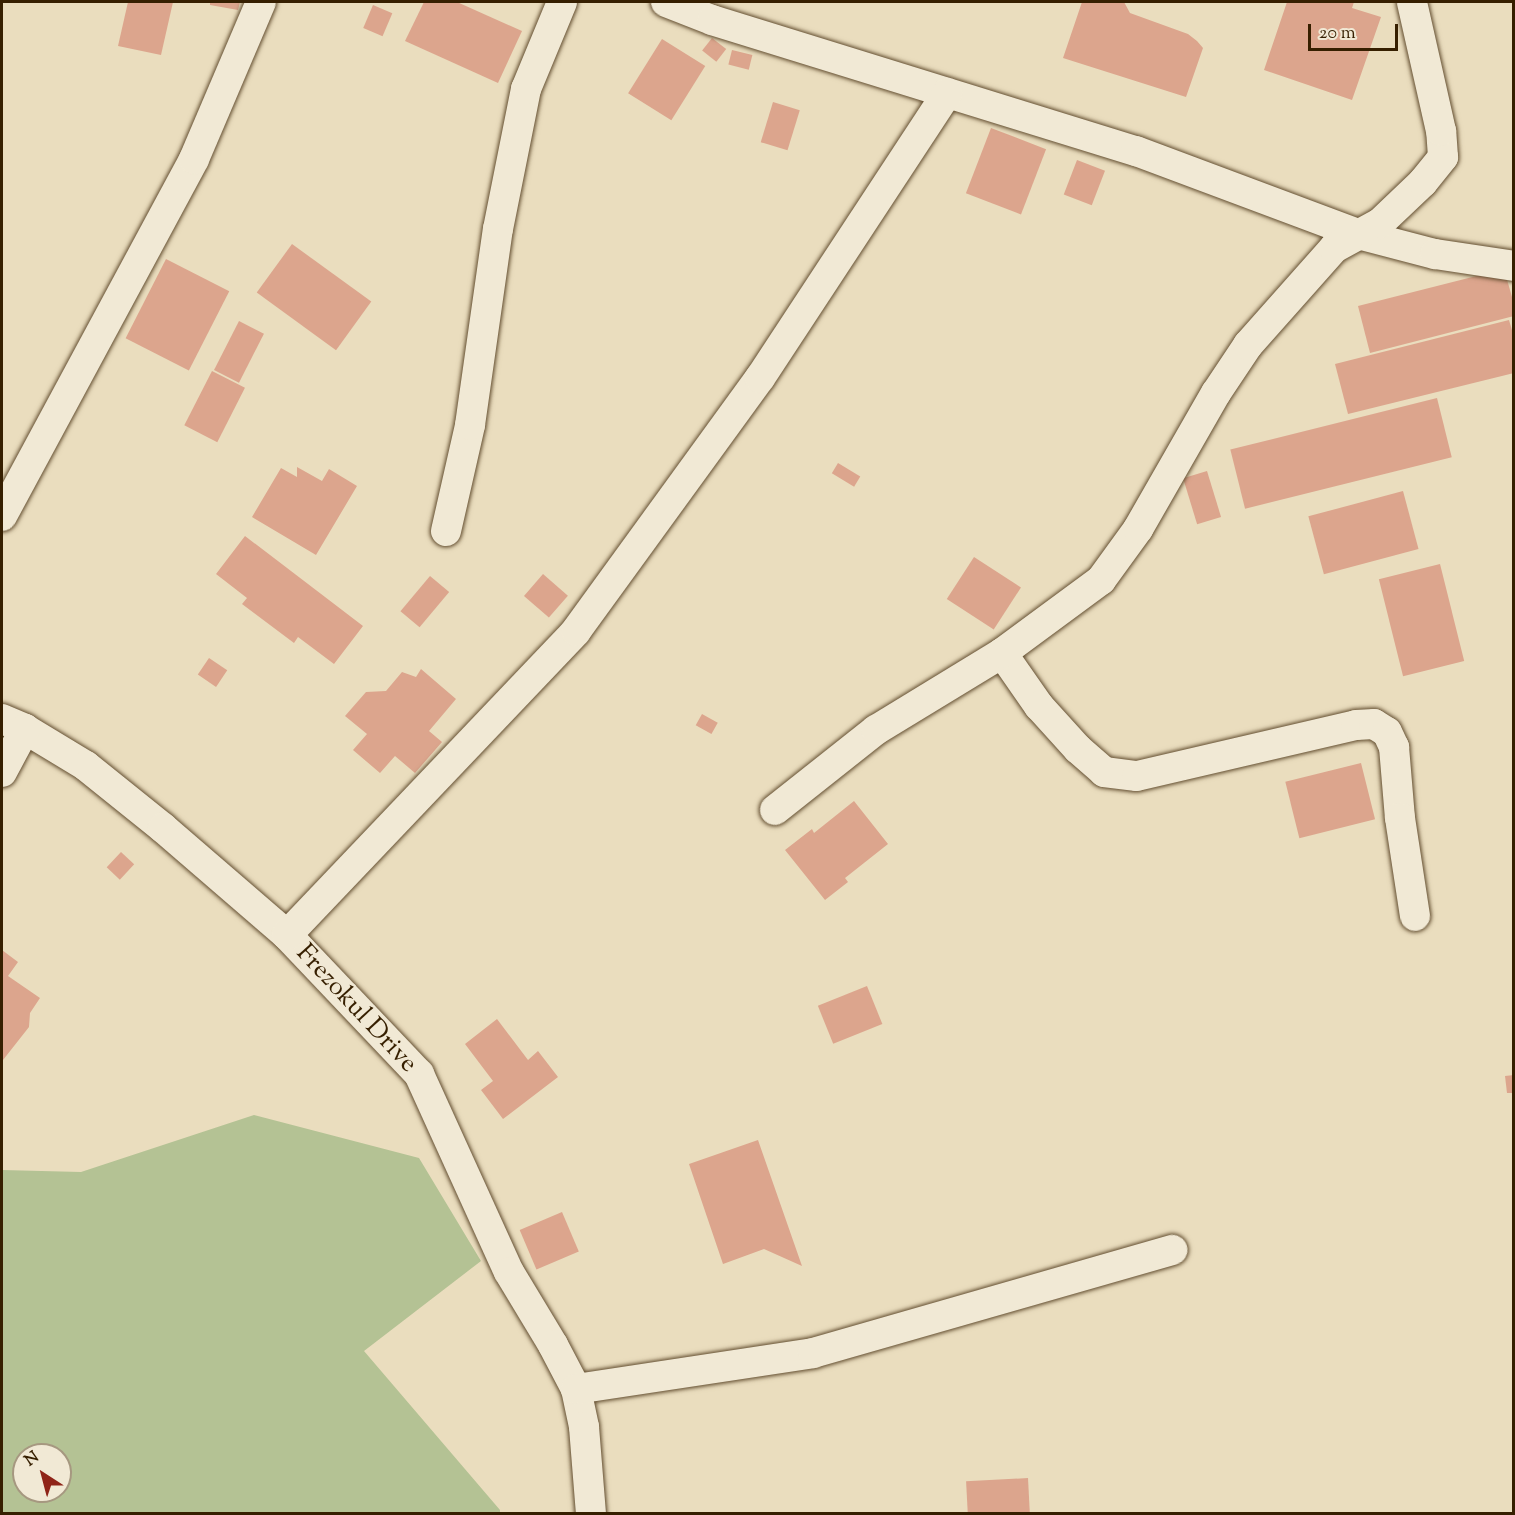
<!DOCTYPE html>
<style>
body{margin:0}
#map{position:relative;width:1515px;height:1515px;overflow:hidden;background:#eaddbe;font-family:"Sorts Mill Goudy",serif}
div>[style]{position:absolute}
.green>*{inset:0;background:#b4c294}
.building>*{inset:0;background:#dca58d;transform-origin:0 0}
.roads{filter:drop-shadow(0 0 2px #634e30) drop-shadow(0 0 2px #634e30)}
.minor>*{height:30px;margin:-15px;padding:0 15px;transform-origin:15px;border-radius:15px;background:#f1e9d5}
span{translate:-50% -50%;white-space:nowrap;text-align:center;line-height:1.15;-webkit-text-stroke:4.5px #f1e9d5;paint-order:stroke}
.street-label{font-size:26px;color:#361f00}
.frame{position:absolute;inset:0;border:3px solid #361f00;pointer-events:none}
.north{position:absolute;left:12px;top:1443px;width:60px;height:60px;box-sizing:border-box;background:#f1e9d5;border:2px solid #a69880;border-radius:50%;rotate:324deg;font-size:16px;font-weight:700;line-height:24px;text-align:center;color:#361f00}
.north::after{content:'';display:block;margin:auto;width:21px;height:27px;background:#8f2418;clip-path:polygon(50% 0,100% 100%,50% 72%,0 100%)}
.scale{position:absolute;left:1308px;top:24px;width:90px;height:27px;box-sizing:border-box;border:3px solid #361f00;border-top:0;padding-left:8px;font-size:18px;line-height:21px;white-space:nowrap;color:#361f00;-webkit-text-stroke:4px #f1e9d5;paint-order:stroke}
</style>
<div id="map">
<div class="green">
<div style="clip-path:polygon(evenodd,254px 1115px,419px 1158px,481px 1261px,364px 1351px,500px 1510px,500px 1513px,2px 1513px,2px 1170px,81px 1172px,254px 1115px,24px 1455px,60px 1455px,60px 1491px,24px 1491px,24px 1455px)"></div>
</div>
<div class="building">
<div style="clip-path:polygon(128px 2px,173px 2px,161px 55px,118px 46px)"></div>
<div style="clip-path:polygon(210px 2px,240px 2px,238px 10px,210px 5px)"></div>
<div style="clip-path:polygon(424px 2px,457px 2px,522px 31px,498px 83px,405px 41px)"></div>
<div style="clip-path:polygon(1082px 2px,1124px 2px,1130px 13px,1188px 34px,1197px 41px,1203px 48px,1186px 97px,1063px 58px)"></div>
<div style="clip-path:polygon(1287px 2px,1354px 2px,1352px 8px,1381px 17px,1352px 100px,1264px 70px)"></div>
<div style="left:373px;top:5px;width:21px;height:25px;rotate:23deg"></div>
<div style="left:712px;top:38px;width:18px;height:16px;rotate:38deg"></div>
<div style="left:662px;top:39px;width:51px;height:64px;rotate:32deg"></div>
<div style="left:732px;top:50px;width:21px;height:15px;rotate:14deg"></div>
<div style="left:773px;top:102px;width:28px;height:42px;rotate:17deg"></div>
<div style="left:991px;top:128px;width:59px;height:70px;rotate:21deg"></div>
<div style="left:1077px;top:160px;width:30px;height:37px;rotate:21deg"></div>
<div style="left:292px;top:244px;width:98px;height:60px;rotate:36deg"></div>
<div style="left:166px;top:259px;width:71px;height:89px;rotate:27deg"></div>
<div style="clip-path:polygon(1504px 269px,1514px 304px,1514px 316px,1370px 353px,1358px 306px)"></div>
<div style="clip-path:polygon(1509px 320px,1514px 337px,1514px 373px,1348px 414px,1335px 364px)"></div>
<div style="left:239px;top:321px;width:28px;height:55px;rotate:27deg"></div>
<div style="left:212px;top:371px;width:37px;height:61px;rotate:27deg"></div>
<div style="left:1437px;top:398px;width:61px;height:213px;rotate:76deg"></div>
<div style="left:838px;top:463px;width:26px;height:12px;rotate:31deg"></div>
<div style="clip-path:polygon(297px 467px,322px 481px,329px 469px,357px 486px,316px 555px,252px 517px,281px 468px,297px 477px)"></div>
<div style="left:1207px;top:471px;width:48px;height:25px;rotate:73deg"></div>
<div style="left:1403px;top:491px;width:60px;height:98px;rotate:75deg"></div>
<div style="clip-path:polygon(245px 536px,363px 626px,334px 664px,298px 637px,294px 643px,242px 604px,247px 598px,216px 574px)"></div>
<div style="left:974px;top:557px;width:56px;height:50px;rotate:33deg"></div>
<div style="left:1440px;top:564px;width:100px;height:63px;rotate:76deg"></div>
<div style="left:543px;top:574px;width:33px;height:29px;rotate:41deg"></div>
<div style="left:430px;top:576px;width:25px;height:46px;rotate:40deg"></div>
<div style="left:209px;top:658px;width:22px;height:20px;rotate:34deg"></div>
<div style="clip-path:polygon(421px 669px,456px 699px,429px 731px,442px 742px,415px 773px,395px 756px,380px 773px,353px 750px,367px 734px,345px 716px,366px 692px,386px 691px,402px 672px,416px 677px)"></div>
<div style="left:702px;top:714px;width:18px;height:13px;rotate:29deg"></div>
<div style="left:1361px;top:763px;width:58px;height:78px;rotate:76deg"></div>
<div style="clip-path:polygon(854px 801px,888px 844px,845px 878px,848px 882px,825px 900px,785px 850px,812px 829px,814px 833px)"></div>
<div style="left:121px;top:852px;width:18px;height:21px;rotate:43deg"></div>
<div style="clip-path:polygon(2px 950px,18px 962px,8px 976px,40px 998px,30px 1013px,29px 1027px,3px 1060px)"></div>
<div style="left:867px;top:986px;width:41px;height:53px;rotate:68deg"></div>
<div style="clip-path:polygon(497px 1019px,528px 1060px,538px 1051px,558px 1077px,503px 1119px,481px 1090px,493px 1081px,465px 1044px)"></div>
<div style="clip-path:polygon(1514px 1075px,1514px 1093px,1507px 1093px,1505px 1076px)"></div>
<div style="clip-path:polygon(758px 1140px,802px 1266px,764px 1249px,723px 1264px,689px 1164px)"></div>
<div style="left:562px;top:1212px;width:43px;height:46px;rotate:67deg"></div>
<div style="left:1028px;top:1478px;width:36px;height:62px;rotate:87deg"></div>
</div>
<div class="roads">
<div class="minor">
<div style="left:666px;top:2px;width:49px;rotate:21.4deg"></div>
<div style="left:712px;top:20px;width:444px;rotate:17.2deg"></div>
<div style="left:1136px;top:151px;width:237px;rotate:20.5deg"></div>
<div style="left:1358px;top:234px;width:80px;rotate:14.6deg"></div>
<div style="left:1435px;top:254px;width:80px;rotate:8.6deg"></div>
<div style="left:2px;top:516px;width:405px;rotate:-61.7deg"></div>
<div style="left:194px;top:159px;width:171px;rotate:-66.9deg"></div>
<div style="left:446px;top:531px;width:109px;rotate:-77.2deg"></div>
<div style="left:470px;top:425px;width:198px;rotate:-81.9deg"></div>
<div style="left:498px;top:229px;width:143px;rotate:-78.7deg"></div>
<div style="left:526px;top:89px;width:94px;rotate:-67.5deg"></div>
<div style="left:1002px;top:653px;width:65px;rotate:55.1deg"></div>
<div style="left:1039px;top:706px;width:58px;rotate:47.8deg"></div>
<div style="left:1078px;top:749px;width:35px;rotate:41deg"></div>
<div style="left:1104px;top:772px;width:33px;rotate:7deg"></div>
<div style="left:1137px;top:776px;width:225px;rotate:-13.1deg"></div>
<div style="left:1356px;top:725px;width:18px;rotate:-3deg"></div>
<div style="left:1374px;top:724px;width:15px;rotate:32deg"></div>
<div style="left:1387px;top:732px;width:17px;rotate:65deg"></div>
<div style="left:1394px;top:747px;width:71px;rotate:85.2deg"></div>
<div style="left:1400px;top:818px;width:99px;rotate:81.3deg"></div>
<div style="left:2px;top:719px;width:25px;rotate:23deg"></div>
<div style="left:25px;top:729px;width:71px;rotate:31.2deg"></div>
<div style="left:86px;top:766px;width:99px;rotate:38.8deg"></div>
<div style="left:163px;top:828px;width:164px;rotate:40.8deg"></div>
<div style="left:287px;top:935px;width:192px;rotate:46.5deg"></div>
<div style="left:419px;top:1074px;width:217px;rotate:65.6deg"></div>
<div style="left:509px;top:1272px;width:85px;rotate:58.9deg"></div>
<div style="left:553px;top:1345px;width:50px;rotate:62.4deg"></div>
<div style="left:576px;top:1389px;width:39px;rotate:78deg"></div>
<div style="left:584px;top:1427px;width:87px;rotate:85.4deg"></div>
<div style="left:2px;top:772px;width:49px;rotate:-61.9deg"></div>
<div style="left:775px;top:810px;width:129px;rotate:-38.4deg"></div>
<div style="left:876px;top:730px;width:148px;rotate:-31.4deg"></div>
<div style="left:1002px;top:653px;width:123px;rotate:-36.4deg"></div>
<div style="left:1101px;top:580px;width:63px;rotate:-54deg"></div>
<div style="left:1138px;top:529px;width:157px;rotate:-60.2deg"></div>
<div style="left:1216px;top:393px;width:58px;rotate:-56.3deg"></div>
<div style="left:1248px;top:345px;width:130px;rotate:-48.4deg"></div>
<div style="left:1334px;top:248px;width:52px;rotate:-28.5deg"></div>
<div style="left:1380px;top:223px;width:59px;rotate:-43.6deg"></div>
<div style="left:1423px;top:182px;width:32px;rotate:-51deg"></div>
<div style="left:1443px;top:157px;width:26px;rotate:-94deg"></div>
<div style="left:1441px;top:131px;width:132px;rotate:-102.7deg"></div>
<div style="left:287px;top:935px;width:419px;rotate:-46.4deg"></div>
<div style="left:576px;top:631px;width:313px;rotate:-54deg"></div>
<div style="left:760px;top:378px;width:341px;rotate:-56.7deg"></div>
<div style="left:576px;top:1389px;width:240px;rotate:-8.6deg"></div>
<div style="left:813px;top:1353px;width:374px;rotate:-16deg"></div>
</div>
</div>
<div class="street-label">
<span style="left:356px;top:1009px;rotate:47deg">Frezokul Drive</span>
</div>
<div class="frame"></div>
<div class="north">N</div>
<div class="scale">20 m</div>
</div>
